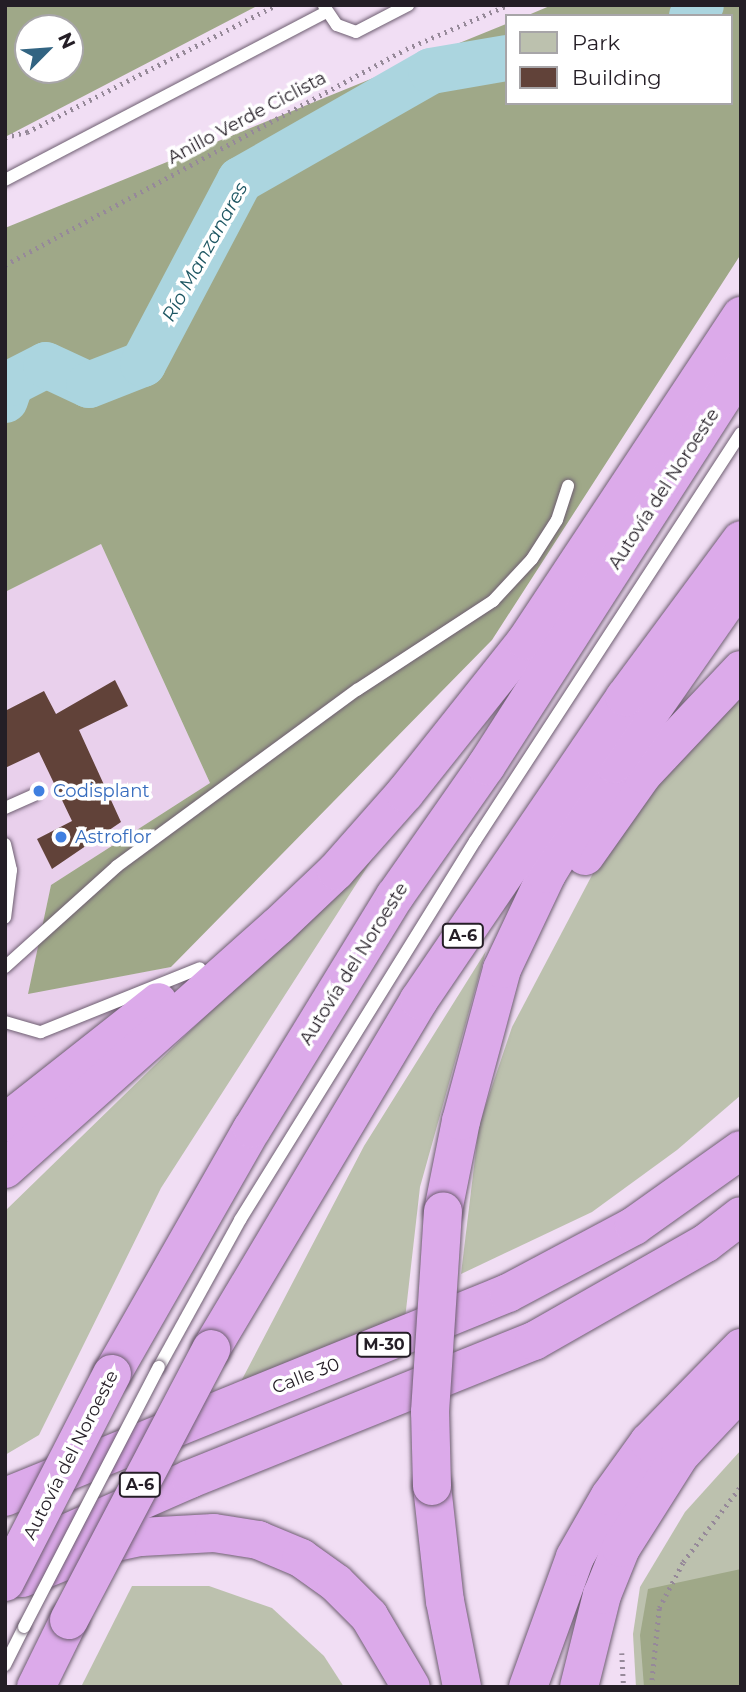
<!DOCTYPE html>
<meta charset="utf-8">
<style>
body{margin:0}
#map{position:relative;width:746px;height:1692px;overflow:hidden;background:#f1def4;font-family:Montserrat,sans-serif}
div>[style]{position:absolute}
.built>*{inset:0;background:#e9d0ec}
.green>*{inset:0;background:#bcc1ae}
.forest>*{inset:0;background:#9fa888}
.river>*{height:46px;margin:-23px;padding:0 23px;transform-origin:23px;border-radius:23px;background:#abd5df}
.building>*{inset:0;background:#614239}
.path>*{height:4.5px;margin-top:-2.25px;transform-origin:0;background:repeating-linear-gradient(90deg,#968999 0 2px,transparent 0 7px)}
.roads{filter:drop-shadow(0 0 2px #6e5e71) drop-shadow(0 0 2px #6e5e71)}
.lane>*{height:12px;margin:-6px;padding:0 6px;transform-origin:6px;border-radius:6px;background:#fff}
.highway>*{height:38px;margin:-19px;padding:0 19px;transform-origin:19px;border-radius:19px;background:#dcaaea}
.bridges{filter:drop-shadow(0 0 2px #6e5e71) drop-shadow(0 0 2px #6e5e71)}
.lane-bridge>*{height:12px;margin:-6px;padding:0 6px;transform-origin:6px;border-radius:6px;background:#fff}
.highway-bridge>*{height:38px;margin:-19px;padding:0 19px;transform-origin:19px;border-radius:19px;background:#dcaaea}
.dots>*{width:19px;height:19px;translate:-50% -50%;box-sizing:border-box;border:4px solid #fff;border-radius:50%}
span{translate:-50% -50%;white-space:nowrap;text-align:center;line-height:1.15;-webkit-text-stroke:7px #fff;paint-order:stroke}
.shield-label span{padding:2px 5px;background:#fff;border:2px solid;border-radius:5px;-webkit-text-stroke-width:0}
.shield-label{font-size:16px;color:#241e26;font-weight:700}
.street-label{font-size:18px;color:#241e26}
.shop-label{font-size:18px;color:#366cbe}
.left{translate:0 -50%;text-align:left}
.water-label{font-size:19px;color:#1e5763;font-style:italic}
.frame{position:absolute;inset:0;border:7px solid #241e26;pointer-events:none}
.legend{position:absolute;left:505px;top:14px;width:228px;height:91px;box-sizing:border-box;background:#fff;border:2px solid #a7a5a8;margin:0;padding:9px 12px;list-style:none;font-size:21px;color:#241e26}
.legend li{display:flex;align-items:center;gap:14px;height:35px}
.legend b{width:35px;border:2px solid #a7a5a8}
.north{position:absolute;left:14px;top:14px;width:70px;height:70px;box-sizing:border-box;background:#fff;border:2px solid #a7a5a8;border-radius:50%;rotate:65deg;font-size:19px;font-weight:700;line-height:28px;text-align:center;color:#241e26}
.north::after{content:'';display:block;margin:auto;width:24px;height:32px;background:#326482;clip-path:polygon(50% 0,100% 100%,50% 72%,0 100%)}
</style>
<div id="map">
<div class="built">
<div style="clip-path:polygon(101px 544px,210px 783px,51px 885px,29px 993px,171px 967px,5px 1103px,5px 592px)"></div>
</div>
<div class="green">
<div style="clip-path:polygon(741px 696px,741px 1095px,677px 1150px,592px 1212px,461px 1274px,479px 1125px,512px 1027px,600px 860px,648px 796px)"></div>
<div style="clip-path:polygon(382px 844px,161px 1188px,39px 1435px,5px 1455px,5px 1211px)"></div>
<div style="clip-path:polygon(486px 951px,420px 1187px,405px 1319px,237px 1389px,364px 1146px)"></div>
<div style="clip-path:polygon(741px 1450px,741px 1687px,636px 1687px,633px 1634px,640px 1587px,685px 1512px)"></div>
<div style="clip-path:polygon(132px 1586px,209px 1586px,272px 1608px,324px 1656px,344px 1687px,81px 1687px)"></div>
</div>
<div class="forest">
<div style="clip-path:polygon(evenodd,5px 5px,259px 5px,5px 137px,5px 5px,28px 28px,70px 28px,70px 70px,28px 70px,28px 28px)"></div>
<div style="clip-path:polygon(552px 5px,741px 5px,741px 254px,492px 640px,171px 967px,28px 994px,51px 885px,210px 783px,101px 544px,5px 592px,5px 228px,506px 24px,506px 103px,730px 103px,730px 16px,526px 16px)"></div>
<div style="clip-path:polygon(741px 1569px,741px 1687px,644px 1687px,640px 1635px,648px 1589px)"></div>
</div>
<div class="river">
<div style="left:692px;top:16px;width:14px;rotate:-51deg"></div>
<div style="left:5px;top:400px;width:18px;rotate:-71deg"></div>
<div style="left:11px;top:383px;width:39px;rotate:-27deg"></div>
<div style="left:46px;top:365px;width:47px;rotate:24.9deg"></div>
<div style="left:89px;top:385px;width:58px;rotate:-21.3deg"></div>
<div style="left:143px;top:364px;width:208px;rotate:-62.2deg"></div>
<div style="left:240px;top:180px;width:220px;rotate:-29.7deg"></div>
<div style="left:431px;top:71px;width:76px;rotate:-9.8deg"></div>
</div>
<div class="building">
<div style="clip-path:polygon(115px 680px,128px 706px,79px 730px,121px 822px,52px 869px,37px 839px,72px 821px,39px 752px,5px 768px,5px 711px,44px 691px,56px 714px)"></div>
</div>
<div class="path">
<div style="left:5px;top:137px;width:23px;rotate:-13deg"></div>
<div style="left:27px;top:132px;width:280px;rotate:-27deg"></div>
<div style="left:5px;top:265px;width:455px;rotate:-28.3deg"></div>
<div style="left:406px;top:49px;width:111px;rotate:-23.3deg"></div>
<div style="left:622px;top:1653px;width:34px;rotate:87deg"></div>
<div style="left:651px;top:1687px;width:79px;rotate:-84.2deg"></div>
<div style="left:659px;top:1608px;width:52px;rotate:-62.4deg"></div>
<div style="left:683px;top:1562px;width:96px;rotate:-52.7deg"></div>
</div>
<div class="roads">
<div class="lane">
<div style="left:324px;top:6px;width:23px;rotate:56deg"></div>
<div style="left:337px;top:25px;width:20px;rotate:20deg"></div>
<div style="left:356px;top:32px;width:59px;rotate:-27.4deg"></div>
<div style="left:5px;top:180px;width:362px;rotate:-27.6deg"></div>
<div style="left:5px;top:808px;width:32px;rotate:-24deg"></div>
<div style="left:5px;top:844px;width:27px;rotate:77deg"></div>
<div style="left:11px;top:870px;width:48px;rotate:97.1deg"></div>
<div style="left:5px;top:967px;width:151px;rotate:-42deg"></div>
<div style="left:117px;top:866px;width:298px;rotate:-36.3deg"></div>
<div style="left:357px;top:690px;width:163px;rotate:-33.2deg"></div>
<div style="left:493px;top:601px;width:57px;rotate:-47.1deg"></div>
<div style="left:532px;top:559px;width:46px;rotate:-57.3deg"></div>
<div style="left:557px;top:520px;width:36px;rotate:-72deg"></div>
<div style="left:5px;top:1022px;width:37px;rotate:16deg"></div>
<div style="left:41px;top:1032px;width:171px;rotate:-21.9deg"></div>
<div style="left:159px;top:1367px;width:168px;rotate:-61.1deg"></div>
<div style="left:240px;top:1220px;width:446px;rotate:-58.2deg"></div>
<div style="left:475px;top:841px;width:487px;rotate:-56.9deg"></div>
<div style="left:5px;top:1665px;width:42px;rotate:-63.4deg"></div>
</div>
<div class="highway">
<div style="left:585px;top:856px;width:100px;rotate:-54.7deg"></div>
<div style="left:643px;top:774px;width:143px;rotate:-46.7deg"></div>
<div style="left:5px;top:1123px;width:195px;rotate:-38.3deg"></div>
<div style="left:5px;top:1169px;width:365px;rotate:-41.7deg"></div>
<div style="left:278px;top:926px;width:80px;rotate:-43.5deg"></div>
<div style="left:336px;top:871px;width:104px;rotate:-48.5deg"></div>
<div style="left:405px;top:793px;width:194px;rotate:-51.5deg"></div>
<div style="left:526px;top:641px;width:390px;rotate:-56.5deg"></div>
<div style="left:443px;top:1211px;width:92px;rotate:-78.7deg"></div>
<div style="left:461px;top:1121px;width:157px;rotate:-74.9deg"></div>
<div style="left:502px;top:969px;width:105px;rotate:-64.7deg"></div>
<div style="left:547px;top:874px;width:129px;rotate:-58.7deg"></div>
<div style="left:614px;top:764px;width:210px;rotate:-55.1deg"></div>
<div style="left:211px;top:1349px;width:406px;rotate:-59.2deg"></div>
<div style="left:419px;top:1000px;width:366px;rotate:-55.8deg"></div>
<div style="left:625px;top:697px;width:195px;rotate:-53.5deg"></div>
<div style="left:112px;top:1374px;width:282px;rotate:-60.3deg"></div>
<div style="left:252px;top:1129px;width:273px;rotate:-58.5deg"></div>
<div style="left:395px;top:896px;width:159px;rotate:-55deg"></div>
<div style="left:486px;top:766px;width:472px;rotate:-57.3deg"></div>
<div style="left:432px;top:1486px;width:116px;rotate:83.6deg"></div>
<div style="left:445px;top:1601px;width:88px;rotate:78.8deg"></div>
<div style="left:5px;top:1497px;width:543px;rotate:-22.08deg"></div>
<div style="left:508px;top:1293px;width:143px;rotate:-28deg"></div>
<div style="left:634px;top:1226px;width:131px;rotate:-35.4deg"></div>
<div style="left:5px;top:1560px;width:202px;rotate:-23.6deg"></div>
<div style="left:190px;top:1479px;width:371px;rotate:-21.9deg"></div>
<div style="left:534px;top:1341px;width:198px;rotate:-29.7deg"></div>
<div style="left:706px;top:1243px;width:44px;rotate:-37.6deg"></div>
<div style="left:22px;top:1578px;width:92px;rotate:-21.8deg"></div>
<div style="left:107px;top:1544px;width:35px;rotate:-12deg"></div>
<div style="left:141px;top:1537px;width:73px;rotate:-3.1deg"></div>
<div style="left:214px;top:1533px;width:45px;rotate:9deg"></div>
<div style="left:258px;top:1540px;width:47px;rotate:22.7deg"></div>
<div style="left:301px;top:1558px;width:43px;rotate:35.5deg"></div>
<div style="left:336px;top:1583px;width:47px;rotate:45deg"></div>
<div style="left:369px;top:1616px;width:82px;rotate:59.4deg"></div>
<div style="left:36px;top:1687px;width:75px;rotate:-63.8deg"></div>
<div style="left:528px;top:1687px;width:138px;rotate:-70.1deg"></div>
<div style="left:575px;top:1557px;width:70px;rotate:-60.2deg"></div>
<div style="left:610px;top:1496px;width:67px;rotate:-54.2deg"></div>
<div style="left:649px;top:1442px;width:132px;rotate:-45.6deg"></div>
<div style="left:579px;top:1687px;width:95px;rotate:-76deg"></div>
<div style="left:602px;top:1595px;width:51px;rotate:-68deg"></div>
<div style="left:621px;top:1548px;width:110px;rotate:-57.6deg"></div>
<div style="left:680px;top:1455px;width:89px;rotate:-46.8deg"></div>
</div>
</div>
<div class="bridges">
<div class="lane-bridge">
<div style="left:24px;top:1627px;width:293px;rotate:-62.6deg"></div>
</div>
<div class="highway-bridge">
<div style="left:432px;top:1486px;width:74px;rotate:-91.5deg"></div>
<div style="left:430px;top:1412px;width:201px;rotate:-86.3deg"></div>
<div style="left:5px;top:1582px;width:234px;rotate:-62.8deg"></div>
<div style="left:69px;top:1620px;width:306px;rotate:-62.3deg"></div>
</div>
</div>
<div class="dots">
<div style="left:39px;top:791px;background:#3f7fe0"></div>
<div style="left:61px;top:837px;background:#3f7fe0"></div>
</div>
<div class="shield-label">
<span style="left:463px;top:936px">A-6</span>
<span style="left:384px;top:1345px">M-30</span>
<span style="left:140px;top:1485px">A-6</span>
</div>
<div class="street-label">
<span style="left:247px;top:118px;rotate:-28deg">Anillo Verde Ciclista</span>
<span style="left:664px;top:489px;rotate:-57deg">Autovía del Noroeste</span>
<span style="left:354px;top:964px;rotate:-58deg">Autovía del Noroeste</span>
<span style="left:306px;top:1376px;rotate:-21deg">Calle 30</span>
<span style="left:71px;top:1455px;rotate:-63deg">Autovía del Noroeste</span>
</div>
<div class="shop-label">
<span class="left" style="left:53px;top:791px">Codisplant</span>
<span class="left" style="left:75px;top:837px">Astroflor</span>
</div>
<div class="water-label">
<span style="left:205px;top:252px;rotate:-61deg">Río Manzanares</span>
</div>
<div class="frame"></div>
<ul class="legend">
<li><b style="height:19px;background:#bcc1ae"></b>Park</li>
<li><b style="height:19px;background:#614239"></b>Building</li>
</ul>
<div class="north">N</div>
</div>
